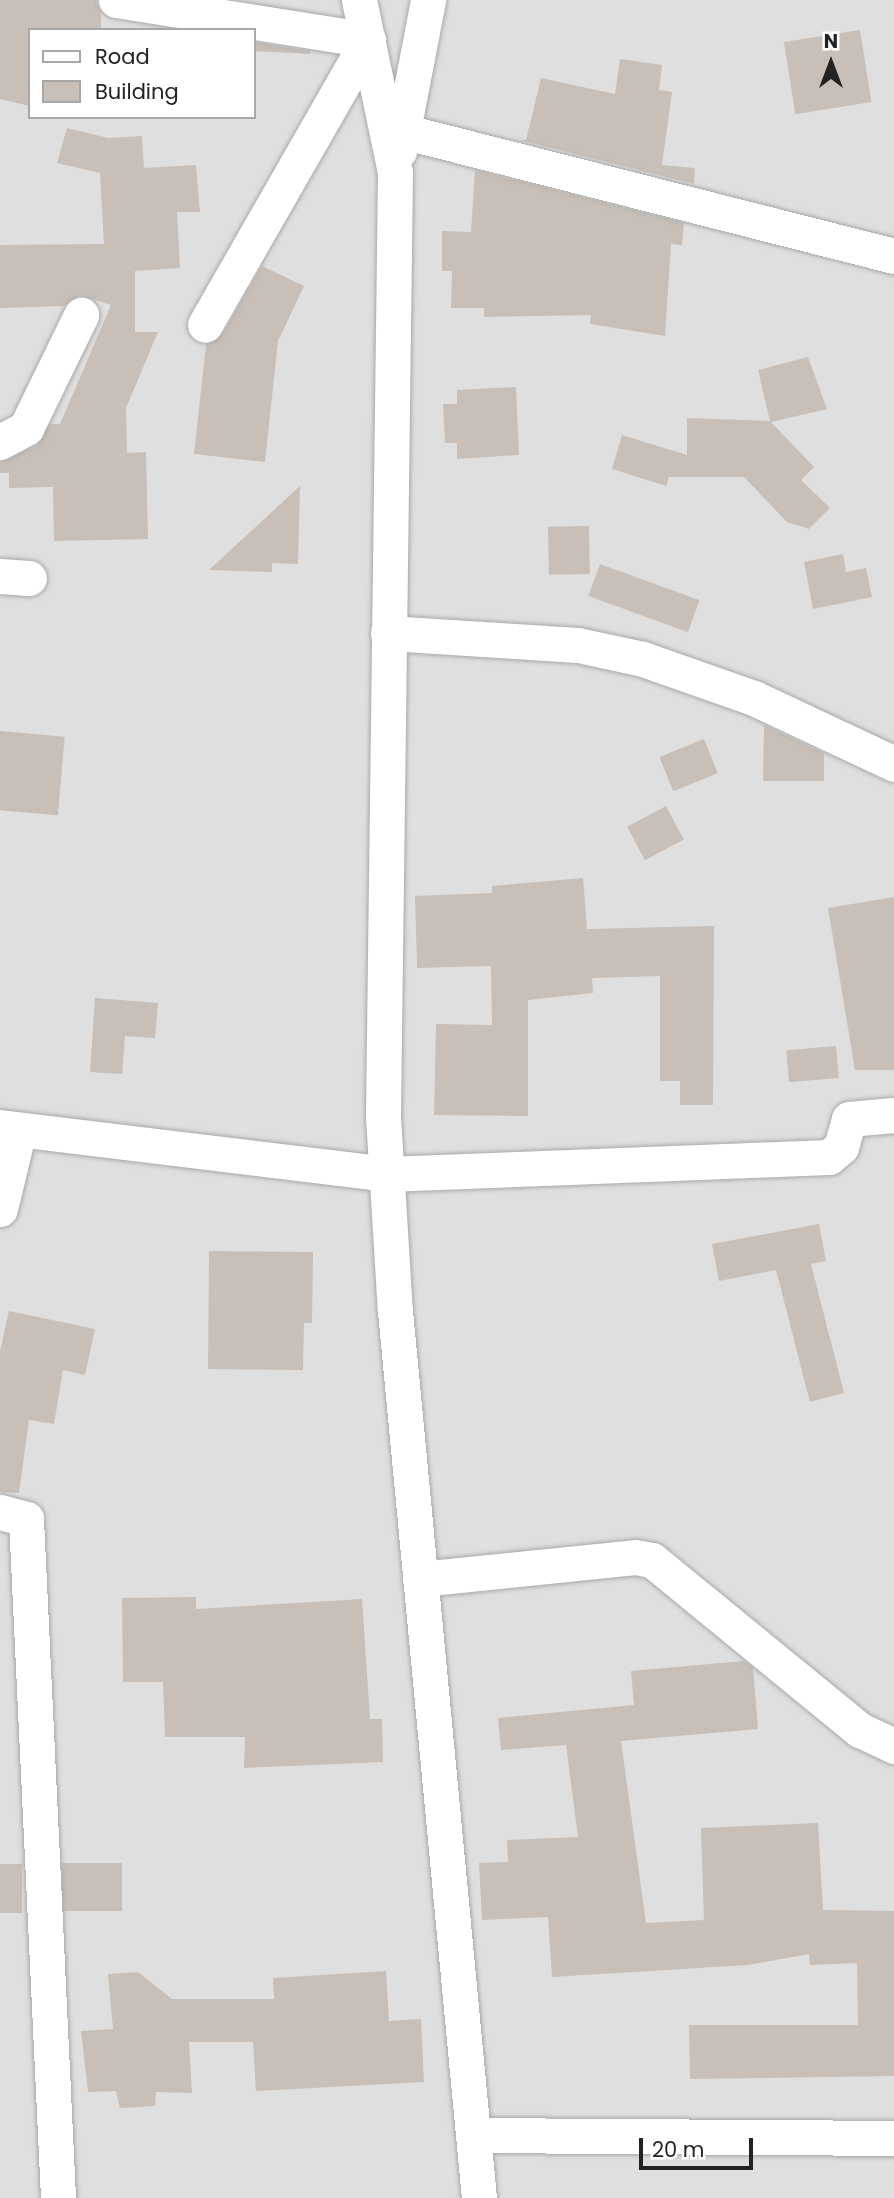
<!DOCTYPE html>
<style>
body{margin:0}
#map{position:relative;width:894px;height:2198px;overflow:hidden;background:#f2efe9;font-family:Poppins,sans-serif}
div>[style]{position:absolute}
.residential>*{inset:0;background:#e0dfdf}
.building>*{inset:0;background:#c7bfb8;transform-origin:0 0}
.roads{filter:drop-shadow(0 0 2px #a9a9a9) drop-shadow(0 0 2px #a9a9a9)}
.minor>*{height:35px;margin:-17.5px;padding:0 17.5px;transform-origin:17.5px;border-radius:17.5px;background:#fff}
span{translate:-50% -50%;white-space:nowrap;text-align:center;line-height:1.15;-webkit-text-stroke:7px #fff;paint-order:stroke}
.legend{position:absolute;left:28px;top:28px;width:228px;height:91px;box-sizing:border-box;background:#fff;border:2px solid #a7a7a7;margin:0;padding:9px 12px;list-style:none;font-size:21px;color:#222}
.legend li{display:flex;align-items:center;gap:14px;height:35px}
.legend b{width:35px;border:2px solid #a7a7a7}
.north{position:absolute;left:796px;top:28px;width:70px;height:70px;-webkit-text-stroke:5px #fff;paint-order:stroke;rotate:0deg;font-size:19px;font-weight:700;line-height:28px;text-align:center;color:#222}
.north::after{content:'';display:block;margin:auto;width:24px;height:32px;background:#222;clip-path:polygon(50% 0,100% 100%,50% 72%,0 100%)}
.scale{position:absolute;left:639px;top:2138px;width:114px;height:32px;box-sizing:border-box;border:4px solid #222;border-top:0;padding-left:9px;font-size:21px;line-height:24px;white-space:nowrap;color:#222;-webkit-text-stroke:5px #fff;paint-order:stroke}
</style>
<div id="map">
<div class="residential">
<div style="clip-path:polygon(evenodd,0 0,894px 0,894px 2198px,0 2198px,0 0,30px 30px,254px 30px,254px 117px,30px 117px,30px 30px)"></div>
</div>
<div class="building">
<div style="clip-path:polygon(0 0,96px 0,101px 13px,101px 30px,30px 30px,30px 106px,0 99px)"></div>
<div style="left:860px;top:30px;width:73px;height:77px;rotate:81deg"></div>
<div style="clip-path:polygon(254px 42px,310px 51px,310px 54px,254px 51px)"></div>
<div style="clip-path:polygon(620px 59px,662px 65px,659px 90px,672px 92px,662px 165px,695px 168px,694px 184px,520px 140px,526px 140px,541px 78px,615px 94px)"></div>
<div style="clip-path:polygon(67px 128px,108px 138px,142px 136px,144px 168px,196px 165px,200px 212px,177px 212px,180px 268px,135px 271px,135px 332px,158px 332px,126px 408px,127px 453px,146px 452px,148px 539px,54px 541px,53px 487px,9px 488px,9px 473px,0 473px,0 462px,36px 446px,50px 424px,60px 424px,111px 305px,80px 295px,63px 306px,0 308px,0 245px,104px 244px,100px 173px,57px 163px)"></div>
<div style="clip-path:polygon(475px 170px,684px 223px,682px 245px,671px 244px,665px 336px,590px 324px,591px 315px,484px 317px,484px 308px,451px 308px,452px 271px,442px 271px,442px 231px,471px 232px)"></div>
<div style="clip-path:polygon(262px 266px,304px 286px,278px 341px,265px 462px,194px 454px,206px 345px,222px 335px)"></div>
<div style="clip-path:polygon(808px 357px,827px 409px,771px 422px,814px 467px,801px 480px,830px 508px,809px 529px,787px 522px,744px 477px,669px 477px,666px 486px,612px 469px,622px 435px,687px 455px,687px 418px,770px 421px,758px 370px)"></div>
<div style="clip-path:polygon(516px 387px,519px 455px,457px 459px,457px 443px,445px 443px,443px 404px,457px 404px,457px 390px)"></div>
<div style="clip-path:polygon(300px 486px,298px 564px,272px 563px,272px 572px,209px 570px)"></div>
<div style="left:589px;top:526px;width:48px;height:41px;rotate:89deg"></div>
<div style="clip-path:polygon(843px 554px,846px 572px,866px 568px,872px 597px,813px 609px,804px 562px)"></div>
<div style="left:600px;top:564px;width:106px;height:34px;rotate:20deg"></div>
<div style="clip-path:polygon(764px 725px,824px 753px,824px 781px,763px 781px)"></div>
<div style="left:0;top:731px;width:65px;height:79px;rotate:5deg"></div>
<div style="left:704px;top:739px;width:37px;height:48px;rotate:68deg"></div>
<div style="left:666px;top:806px;width:38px;height:44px;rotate:62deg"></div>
<div style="clip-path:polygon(583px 878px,587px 929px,714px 926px,713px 1105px,680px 1105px,680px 1081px,660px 1081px,660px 976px,592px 978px,593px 993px,528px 1000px,528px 1116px,434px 1115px,436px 1024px,492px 1025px,491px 966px,417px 968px,415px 896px,492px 893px,492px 886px)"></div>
<div style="clip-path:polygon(894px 897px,894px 1070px,855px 1070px,828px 908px)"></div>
<div style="clip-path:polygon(95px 998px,158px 1003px,155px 1038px,125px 1036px,122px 1074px,90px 1072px)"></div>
<div style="left:836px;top:1046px;width:32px;height:50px;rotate:85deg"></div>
<div style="clip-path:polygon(819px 1224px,826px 1261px,811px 1264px,844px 1393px,810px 1402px,776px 1270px,719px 1281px,712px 1244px)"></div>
<div style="clip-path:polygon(209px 1251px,313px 1252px,312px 1323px,304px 1323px,303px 1370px,208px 1369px)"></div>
<div style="clip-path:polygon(9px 1311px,95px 1329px,85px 1375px,63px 1370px,54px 1424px,29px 1420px,19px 1493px,0 1492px,0 1351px)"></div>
<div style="clip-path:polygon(196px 1597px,196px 1609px,362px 1599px,370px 1719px,382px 1719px,383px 1762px,244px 1768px,245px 1737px,165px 1737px,163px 1682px,123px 1682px,122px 1598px)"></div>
<div style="clip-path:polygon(744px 1661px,753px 1668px,758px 1729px,621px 1741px,646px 1923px,704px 1920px,701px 1828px,818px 1823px,823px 1910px,894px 1911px,894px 2076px,690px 2079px,689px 2025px,858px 2025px,857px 1963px,810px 1965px,809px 1954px,748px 1965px,552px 1977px,548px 1917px,482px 1920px,479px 1863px,508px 1862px,507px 1840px,578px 1837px,566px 1745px,501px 1750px,498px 1718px,634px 1705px,631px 1671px)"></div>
<div style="left:122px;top:1863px;width:48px;height:60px;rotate:90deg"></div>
<div style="left:0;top:1864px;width:22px;height:49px"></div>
<div style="clip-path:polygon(386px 1971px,389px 2021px,421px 2019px,424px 2082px,256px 2091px,253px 2042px,189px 2042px,192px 2093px,156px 2092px,155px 2106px,120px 2108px,116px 2091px,88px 2092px,81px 2031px,113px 2029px,108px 1974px,138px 1972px,172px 1999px,274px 1999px,273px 1978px)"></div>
</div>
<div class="roads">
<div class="minor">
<div style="left:116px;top:0;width:255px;rotate:9deg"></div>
<div style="left:368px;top:40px;width:328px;rotate:119.8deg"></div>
<div style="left:359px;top:0;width:176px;rotate:78.2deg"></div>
<div style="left:395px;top:172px;width:945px;rotate:90.73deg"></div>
<div style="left:383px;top:1117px;width:194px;rotate:86.5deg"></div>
<div style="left:395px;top:1311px;width:891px;rotate:84.59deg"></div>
<div style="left:402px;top:131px;width:508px;rotate:14.26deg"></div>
<div style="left:399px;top:151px;width:154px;rotate:-79.1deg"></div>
<div style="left:0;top:442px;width:30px;rotate:-28deg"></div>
<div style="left:26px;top:428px;width:126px;rotate:-64deg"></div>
<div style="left:0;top:576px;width:29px;rotate:4deg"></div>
<div style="left:388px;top:633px;width:190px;rotate:3.6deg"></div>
<div style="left:578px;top:645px;width:66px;rotate:12.2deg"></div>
<div style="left:643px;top:659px;width:118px;rotate:19.4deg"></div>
<div style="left:754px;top:698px;width:155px;rotate:25.2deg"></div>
<div style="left:0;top:1127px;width:390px;rotate:6.9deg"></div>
<div style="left:387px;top:1174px;width:442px;rotate:-2.2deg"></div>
<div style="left:829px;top:1157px;width:16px;rotate:-40deg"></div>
<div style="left:841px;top:1147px;width:29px;rotate:-74deg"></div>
<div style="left:849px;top:1119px;width:45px;rotate:-5.1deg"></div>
<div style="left:0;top:1209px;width:81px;rotate:-76.5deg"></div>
<div style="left:0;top:1512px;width:27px;rotate:15deg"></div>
<div style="left:26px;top:1519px;width:680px;rotate:87.3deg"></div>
<div style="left:420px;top:1579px;width:216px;rotate:-5.8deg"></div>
<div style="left:635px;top:1557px;width:17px;rotate:10deg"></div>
<div style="left:652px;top:1560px;width:269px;rotate:39.3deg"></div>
<div style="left:860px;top:1730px;width:38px;rotate:25deg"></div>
<div style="left:473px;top:2135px;width:421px;rotate:0.4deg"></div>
</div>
</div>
<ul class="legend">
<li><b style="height:9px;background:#fff"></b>Road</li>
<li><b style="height:19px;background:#c7bfb8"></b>Building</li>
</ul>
<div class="north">N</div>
<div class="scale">20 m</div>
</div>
